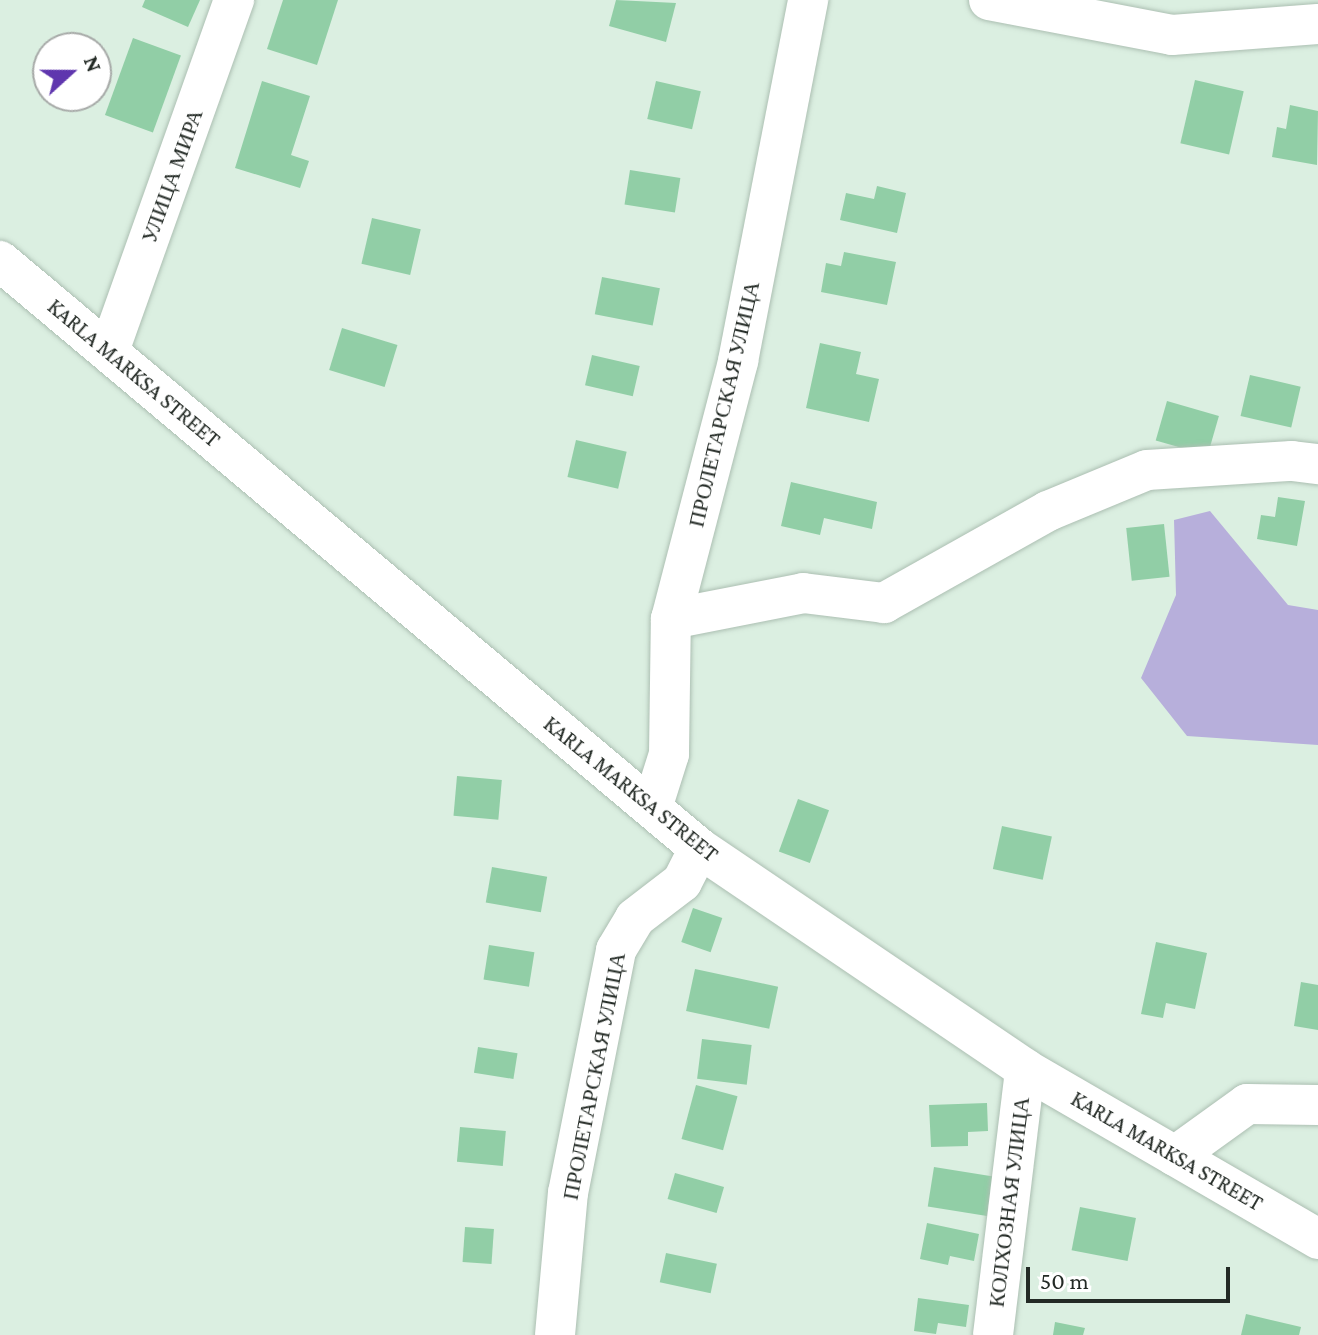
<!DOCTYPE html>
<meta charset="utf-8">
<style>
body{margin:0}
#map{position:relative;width:1318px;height:1335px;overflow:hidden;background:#dbefe1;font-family:"Crimson Pro",serif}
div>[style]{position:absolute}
.green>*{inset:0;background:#b7afdb}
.building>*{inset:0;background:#91cea6;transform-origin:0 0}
.roads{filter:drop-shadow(0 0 2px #acbfb2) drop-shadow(0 0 2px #acbfb2)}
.minor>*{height:40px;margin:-20px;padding:0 20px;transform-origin:20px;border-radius:20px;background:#fff}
span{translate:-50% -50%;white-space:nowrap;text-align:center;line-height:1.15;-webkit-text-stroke:7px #fff;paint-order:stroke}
.street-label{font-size:22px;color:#232a25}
.north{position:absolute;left:32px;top:32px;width:80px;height:80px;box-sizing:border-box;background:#fff;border:2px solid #a7aaa8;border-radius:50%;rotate:69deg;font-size:22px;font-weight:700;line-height:32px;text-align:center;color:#232a25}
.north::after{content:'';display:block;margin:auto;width:28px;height:36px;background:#5f36ae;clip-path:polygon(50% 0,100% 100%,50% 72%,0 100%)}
.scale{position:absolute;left:1026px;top:1267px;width:204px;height:36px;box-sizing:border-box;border:4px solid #232a25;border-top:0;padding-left:10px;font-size:24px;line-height:28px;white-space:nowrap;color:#232a25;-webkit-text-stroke:6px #fff;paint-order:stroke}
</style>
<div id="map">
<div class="green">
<div style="clip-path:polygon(1210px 511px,1288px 605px,1318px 610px,1318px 745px,1187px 736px,1141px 678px,1176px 595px,1174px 520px)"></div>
</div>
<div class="building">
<div style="clip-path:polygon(145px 0,200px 0,188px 27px,142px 7px)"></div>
<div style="clip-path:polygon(283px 0,338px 0,317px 65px,267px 49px)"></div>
<div style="clip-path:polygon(616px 0,676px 3px,666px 42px,609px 26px)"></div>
<div style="left:133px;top:38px;width:51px;height:82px;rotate:20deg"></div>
<div style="left:1195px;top:80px;width:50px;height:65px;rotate:13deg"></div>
<div style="clip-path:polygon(262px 81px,310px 96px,291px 155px,309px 161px,300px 188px,235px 168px)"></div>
<div style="left:656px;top:81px;width:46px;height:39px;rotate:13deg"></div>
<div style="clip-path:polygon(1290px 105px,1318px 111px,1317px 165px,1272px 157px,1277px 127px,1286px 129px)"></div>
<div style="left:630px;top:170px;width:51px;height:35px;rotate:9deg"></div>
<div style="clip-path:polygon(877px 186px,906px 193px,897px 233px,840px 220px,846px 193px,874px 199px)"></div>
<div style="left:372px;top:218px;width:50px;height:47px;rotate:13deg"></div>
<div style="clip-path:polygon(844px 252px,896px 262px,887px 305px,821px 292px,826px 263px,841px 266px)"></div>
<div style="left:602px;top:277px;width:59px;height:38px;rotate:11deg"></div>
<div style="left:342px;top:328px;width:58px;height:44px;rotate:17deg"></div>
<div style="clip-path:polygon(820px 343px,861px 352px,856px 374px,879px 379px,869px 422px,806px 408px)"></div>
<div style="left:592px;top:355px;width:49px;height:31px;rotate:13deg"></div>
<div style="left:1250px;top:375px;width:52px;height:42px;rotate:13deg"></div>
<div style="left:1167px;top:401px;width:54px;height:41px;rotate:16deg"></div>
<div style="left:576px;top:440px;width:52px;height:38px;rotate:13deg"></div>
<div style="clip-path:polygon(791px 482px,877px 502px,872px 529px,824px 518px,820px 535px,781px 526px)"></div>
<div style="clip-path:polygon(1278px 497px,1305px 501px,1297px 546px,1257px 539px,1261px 515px,1275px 517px)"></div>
<div style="left:1164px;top:524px;width:53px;height:38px;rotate:84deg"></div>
<div style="left:457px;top:776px;width:45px;height:40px;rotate:5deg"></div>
<div style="left:798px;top:799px;width:33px;height:56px;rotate:20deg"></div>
<div style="left:1002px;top:826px;width:51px;height:44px;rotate:12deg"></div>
<div style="left:492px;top:867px;width:56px;height:36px;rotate:10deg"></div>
<div style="left:693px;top:908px;width:31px;height:36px;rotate:19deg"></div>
<div style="clip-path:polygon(1156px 942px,1207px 953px,1195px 1009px,1166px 1003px,1163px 1018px,1141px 1014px)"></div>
<div style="left:489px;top:945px;width:46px;height:35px;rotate:9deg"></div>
<div style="left:695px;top:969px;width:85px;height:43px;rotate:12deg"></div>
<div style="clip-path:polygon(1301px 982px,1318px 985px,1318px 1030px,1294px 1026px)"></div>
<div style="left:702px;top:1039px;width:50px;height:40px;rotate:7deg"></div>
<div style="left:478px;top:1047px;width:40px;height:26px;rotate:9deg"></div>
<div style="left:696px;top:1085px;width:43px;height:56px;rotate:15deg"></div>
<div style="clip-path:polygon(987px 1103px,988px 1131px,968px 1132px,968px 1146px,931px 1147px,929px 1105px)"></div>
<div style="left:460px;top:1127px;width:46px;height:35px;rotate:5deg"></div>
<div style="left:934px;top:1167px;width:60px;height:40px;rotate:9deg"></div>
<div style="left:675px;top:1173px;width:51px;height:27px;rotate:16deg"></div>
<div style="left:1080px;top:1207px;width:57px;height:44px;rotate:11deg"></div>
<div style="clip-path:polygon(927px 1223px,979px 1234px,974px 1261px,950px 1256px,948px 1265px,920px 1259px)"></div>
<div style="left:465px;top:1227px;width:29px;height:35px;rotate:4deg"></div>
<div style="left:666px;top:1253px;width:52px;height:30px;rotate:12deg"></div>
<div style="clip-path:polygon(918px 1298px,969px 1305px,966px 1327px,938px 1323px,936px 1334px,914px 1331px)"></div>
<div style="clip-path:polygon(1246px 1314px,1301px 1327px,1299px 1335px,1241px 1335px)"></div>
<div style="clip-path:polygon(1055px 1322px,1085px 1328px,1083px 1335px,1053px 1335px)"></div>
</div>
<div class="roads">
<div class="minor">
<div style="left:989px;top:0;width:186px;rotate:10.8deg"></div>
<div style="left:1172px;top:35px;width:146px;rotate:-4.3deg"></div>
<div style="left:0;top:261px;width:913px;rotate:40.02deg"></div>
<div style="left:699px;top:848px;width:394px;rotate:34.1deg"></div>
<div style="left:1025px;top:1069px;width:339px;rotate:30.1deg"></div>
<div style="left:109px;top:351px;width:373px;rotate:-70.4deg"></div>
<div style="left:671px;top:619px;width:135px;rotate:-11.1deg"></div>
<div style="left:803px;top:593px;width:82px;rotate:7deg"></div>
<div style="left:884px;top:603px;width:188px;rotate:-29.3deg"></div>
<div style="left:1048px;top:511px;width:107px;rotate:-22.5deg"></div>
<div style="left:1147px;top:470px;width:145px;rotate:-3.6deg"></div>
<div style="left:1292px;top:461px;width:26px;rotate:7deg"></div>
<div style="left:652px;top:808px;width:57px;rotate:-72.5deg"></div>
<div style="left:669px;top:754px;width:135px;rotate:-89.2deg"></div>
<div style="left:671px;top:619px;width:267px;rotate:-75.4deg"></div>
<div style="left:738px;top:361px;width:368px;rotate:-79deg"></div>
<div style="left:1175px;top:1156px;width:89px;rotate:-35.8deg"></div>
<div style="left:1247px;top:1104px;width:71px;rotate:0.8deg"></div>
<div style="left:555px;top:1335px;width:143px;rotate:-84.8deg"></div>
<div style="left:568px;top:1193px;width:248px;rotate:-78.8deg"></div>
<div style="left:616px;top:950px;width:37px;rotate:-59deg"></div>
<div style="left:635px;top:918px;width:59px;rotate:-37.5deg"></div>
<div style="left:682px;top:882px;width:38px;rotate:-63deg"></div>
<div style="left:993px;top:1335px;width:268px;rotate:-83.1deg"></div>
</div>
</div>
<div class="street-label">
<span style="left:172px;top:176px;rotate:-70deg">УЛИЦА МИРА</span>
<span style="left:134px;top:373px;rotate:40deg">KARLA MARKSA STREET</span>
<span style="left:724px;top:404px;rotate:-77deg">ПРОЛЕТАРСКАЯ УЛИЦА</span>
<span style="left:631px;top:789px;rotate:39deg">KARLA MARKSA STREET</span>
<span style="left:594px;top:1076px;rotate:-79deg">ПРОЛЕТАРСКАЯ УЛИЦА</span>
<span style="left:1167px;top:1151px;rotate:30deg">KARLA MARKSA STREET</span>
<span style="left:1009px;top:1202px;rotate:-83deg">КОЛХОЗНАЯ УЛИЦА</span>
</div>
<div class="north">N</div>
<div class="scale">50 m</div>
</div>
